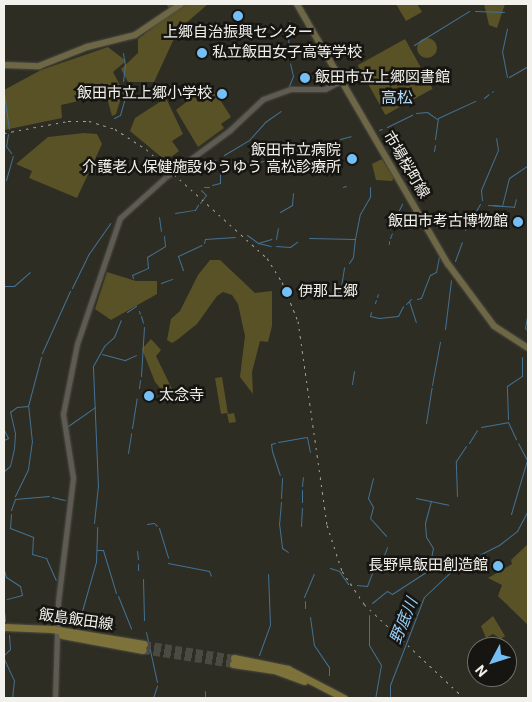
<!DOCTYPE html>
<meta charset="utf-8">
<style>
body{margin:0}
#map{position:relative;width:532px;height:702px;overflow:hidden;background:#2e2d24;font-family:Roboto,"Noto Sans JP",sans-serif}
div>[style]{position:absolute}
.green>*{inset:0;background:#595226;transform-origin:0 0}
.round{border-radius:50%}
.stream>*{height:1px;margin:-0.5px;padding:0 0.5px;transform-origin:0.5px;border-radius:0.5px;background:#447293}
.primary-tunnel>*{height:7px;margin-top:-3.5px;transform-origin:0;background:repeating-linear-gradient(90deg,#4b4a42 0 7px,transparent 0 10.5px)}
.roads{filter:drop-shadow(0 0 1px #4b4a42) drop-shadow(0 0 1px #4b4a42)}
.tertiary>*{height:5px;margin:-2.5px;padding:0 2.5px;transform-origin:2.5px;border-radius:2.5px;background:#5d5b52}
.secondary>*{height:6px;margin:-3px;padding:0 3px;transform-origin:3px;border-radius:3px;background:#6d6746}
.primary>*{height:7px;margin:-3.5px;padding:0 3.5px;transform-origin:3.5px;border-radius:3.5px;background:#7c723a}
.rail>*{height:1px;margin-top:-0.5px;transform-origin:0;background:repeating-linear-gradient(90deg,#a4a39c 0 2.5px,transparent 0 7.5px)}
.bridges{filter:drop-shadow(0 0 1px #4b4a42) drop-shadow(0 0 1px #4b4a42)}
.tertiary-bridge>*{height:5px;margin:-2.5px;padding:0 2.5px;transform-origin:2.5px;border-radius:2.5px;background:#5d5b52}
.dots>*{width:14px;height:14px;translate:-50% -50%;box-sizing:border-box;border:2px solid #161511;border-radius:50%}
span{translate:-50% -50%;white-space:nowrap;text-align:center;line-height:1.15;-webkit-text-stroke:5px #161511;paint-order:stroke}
.poi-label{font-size:15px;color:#f2f1eb}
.left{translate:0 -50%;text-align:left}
.right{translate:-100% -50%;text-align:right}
.street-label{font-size:15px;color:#f2f1eb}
.neighbourhood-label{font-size:16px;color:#b3dbfa}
.water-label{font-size:16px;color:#96cef7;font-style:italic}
.frame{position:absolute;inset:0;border:5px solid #f2f1eb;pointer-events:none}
.north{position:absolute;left:467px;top:637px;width:50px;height:50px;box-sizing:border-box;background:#161511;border:1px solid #6e6d68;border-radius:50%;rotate:230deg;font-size:14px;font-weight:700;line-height:20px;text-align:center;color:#f2f1eb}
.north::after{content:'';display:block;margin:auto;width:18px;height:22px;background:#74c0f6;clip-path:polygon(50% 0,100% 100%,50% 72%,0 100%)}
</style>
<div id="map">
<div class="green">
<div style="clip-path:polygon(166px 4px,208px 4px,178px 30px,154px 82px,128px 82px,121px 69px,138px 53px,138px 39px,172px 12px)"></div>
<div style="clip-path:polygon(396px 4px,417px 4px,422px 12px,406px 21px)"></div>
<div style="clip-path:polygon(484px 4px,505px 4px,497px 28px,489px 25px)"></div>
<div class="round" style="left:417px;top:38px;width:20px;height:20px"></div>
<div style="left:405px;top:39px;width:57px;height:54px;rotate:61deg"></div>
<div style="clip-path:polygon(108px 47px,126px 61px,113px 72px,123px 91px,116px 114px,112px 116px,103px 83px,90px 87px,92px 98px,61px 105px,62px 118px,4px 130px,4px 90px,41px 70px)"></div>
<div style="clip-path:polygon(210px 84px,231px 117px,221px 124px,224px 128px,198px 147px,176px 110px)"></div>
<div style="clip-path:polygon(166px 98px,183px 134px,172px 141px,179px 151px,166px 161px,130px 131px,135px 118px)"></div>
<div style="clip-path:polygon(84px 133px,97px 134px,102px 144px,77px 198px,29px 178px,32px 171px,16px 164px,48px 137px)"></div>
<div style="clip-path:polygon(382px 159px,394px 178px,392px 181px,376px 180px,372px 164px)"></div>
<div style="clip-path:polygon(210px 260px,220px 260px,255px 293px,272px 291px,272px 326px,268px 342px,260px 341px,252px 372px,253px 394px,240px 377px,245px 336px,238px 304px,232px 295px,223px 292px,217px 296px,197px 324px,177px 340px,172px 343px,167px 340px,171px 319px,180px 311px,198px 275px)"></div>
<div style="clip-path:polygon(107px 272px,136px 281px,157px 281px,157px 294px,111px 320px,95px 309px)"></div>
<div style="clip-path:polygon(151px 339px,161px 350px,156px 356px,172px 389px,160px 388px,155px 382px,142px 349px)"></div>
<div style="clip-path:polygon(222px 377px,228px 414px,234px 413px,236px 422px,229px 423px,227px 413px,221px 414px,215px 378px)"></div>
<div style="clip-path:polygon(528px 544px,528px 625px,498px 596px,502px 585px,488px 578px,512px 564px,511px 560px)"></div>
<div style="clip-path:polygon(493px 616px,505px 636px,501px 639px,493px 634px,486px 638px,481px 626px)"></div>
</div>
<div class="stream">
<div style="left:475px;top:11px;width:29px;rotate:2deg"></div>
<div style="left:414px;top:45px;width:65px;rotate:-31.7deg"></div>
<div style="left:288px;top:52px;width:31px;rotate:-88deg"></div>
<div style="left:123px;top:53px;width:12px;rotate:81deg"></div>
<div style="left:125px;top:65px;width:16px;rotate:97deg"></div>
<div style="left:507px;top:77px;width:25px;rotate:-101deg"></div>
<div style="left:502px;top:52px;width:24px;rotate:-78deg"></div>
<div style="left:509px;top:77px;width:22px;rotate:-30deg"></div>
<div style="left:289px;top:86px;width:11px;rotate:-68deg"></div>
<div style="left:293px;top:76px;width:13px;rotate:-103deg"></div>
<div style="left:492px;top:92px;width:1px;rotate:-45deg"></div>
<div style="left:4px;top:94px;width:35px;rotate:82deg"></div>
<div style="left:484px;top:98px;width:6px;rotate:-39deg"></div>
<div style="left:416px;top:113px;width:11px;rotate:-5deg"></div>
<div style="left:427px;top:112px;width:12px;rotate:35deg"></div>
<div style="left:114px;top:118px;width:7px;rotate:-27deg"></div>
<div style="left:120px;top:115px;width:18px;rotate:-74deg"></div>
<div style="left:125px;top:98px;width:14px;rotate:-107deg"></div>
<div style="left:387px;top:127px;width:28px;rotate:-26deg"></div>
<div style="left:379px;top:130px;width:3px;rotate:-18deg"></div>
<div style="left:8px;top:134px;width:12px;rotate:99deg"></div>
<div style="left:6px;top:146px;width:9px;rotate:54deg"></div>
<div style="left:340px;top:139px;width:11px;rotate:-15deg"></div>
<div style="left:435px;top:139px;width:21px;rotate:-82deg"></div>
<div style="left:438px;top:118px;width:41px;rotate:-24.7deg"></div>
<div style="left:434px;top:151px;width:6px;rotate:-81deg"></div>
<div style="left:300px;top:152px;width:10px;rotate:-11deg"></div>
<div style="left:224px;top:155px;width:29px;rotate:-31deg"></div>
<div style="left:249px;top:140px;width:24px;rotate:-48deg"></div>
<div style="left:265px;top:122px;width:19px;rotate:-35deg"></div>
<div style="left:284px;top:155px;width:13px;rotate:-13deg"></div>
<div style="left:246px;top:162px;width:8px;rotate:-7deg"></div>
<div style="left:255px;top:163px;width:25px;rotate:-14deg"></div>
<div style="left:192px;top:165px;width:13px;rotate:4deg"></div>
<div style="left:205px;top:166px;width:12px;rotate:-31deg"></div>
<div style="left:230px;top:167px;width:8px;rotate:-50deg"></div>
<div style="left:235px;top:161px;width:5px;rotate:37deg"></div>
<div style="left:6px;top:180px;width:25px;rotate:-74deg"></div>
<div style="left:212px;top:185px;width:8px;rotate:-14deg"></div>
<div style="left:220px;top:183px;width:10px;rotate:-90deg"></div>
<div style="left:220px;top:173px;width:8px;rotate:-30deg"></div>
<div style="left:204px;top:187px;width:5px"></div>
<div style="left:343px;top:187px;width:3px;rotate:-18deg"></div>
<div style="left:482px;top:200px;width:10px;rotate:-96deg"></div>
<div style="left:481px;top:190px;width:43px;rotate:-67deg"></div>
<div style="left:498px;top:150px;width:12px;rotate:-99deg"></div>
<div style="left:200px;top:203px;width:10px;rotate:-53deg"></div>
<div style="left:206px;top:195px;width:7px;rotate:-135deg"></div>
<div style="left:488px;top:205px;width:26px;rotate:4deg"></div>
<div style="left:514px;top:207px;width:8px;rotate:-76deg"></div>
<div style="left:493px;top:205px;width:9px;rotate:6deg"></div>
<div style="left:502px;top:206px;width:29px;rotate:-76deg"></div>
<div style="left:509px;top:178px;width:23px;rotate:-34deg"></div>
<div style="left:399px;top:210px;width:7px;rotate:-63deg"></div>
<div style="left:280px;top:212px;width:14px;rotate:-30deg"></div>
<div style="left:292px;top:205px;width:12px;rotate:-85deg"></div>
<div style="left:175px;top:213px;width:20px;rotate:-9deg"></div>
<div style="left:195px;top:210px;width:6px;rotate:-59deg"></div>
<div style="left:159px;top:217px;width:14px;rotate:82deg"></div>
<div style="left:465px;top:230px;width:30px;rotate:-60deg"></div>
<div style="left:247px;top:235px;width:14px;rotate:36deg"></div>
<div style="left:258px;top:243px;width:14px;rotate:-17deg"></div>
<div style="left:309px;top:238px;width:46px;rotate:1.2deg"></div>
<div style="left:355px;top:239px;width:25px;rotate:-79deg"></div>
<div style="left:360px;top:214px;width:20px;rotate:-60deg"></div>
<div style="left:370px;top:197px;width:10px;rotate:-90deg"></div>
<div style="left:390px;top:238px;width:5px;rotate:-68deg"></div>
<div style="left:276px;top:239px;width:11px;rotate:-80deg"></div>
<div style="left:204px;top:243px;width:4px;rotate:-76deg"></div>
<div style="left:205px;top:239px;width:30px;rotate:-4deg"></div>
<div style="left:258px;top:243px;width:13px;rotate:13deg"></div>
<div style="left:389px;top:244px;width:3px;rotate:-90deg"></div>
<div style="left:276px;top:246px;width:14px;rotate:4deg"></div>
<div style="left:290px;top:247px;width:9px;rotate:-36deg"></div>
<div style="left:455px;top:261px;width:20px;rotate:-70deg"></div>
<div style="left:349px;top:263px;width:7px;rotate:-56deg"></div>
<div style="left:353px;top:257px;width:18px;rotate:-84deg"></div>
<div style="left:183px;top:270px;width:15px;rotate:-110deg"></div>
<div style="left:178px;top:256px;width:26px;rotate:-25deg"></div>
<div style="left:133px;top:278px;width:3px;rotate:-108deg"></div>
<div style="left:132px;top:275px;width:17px;rotate:-24deg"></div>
<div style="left:148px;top:268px;width:11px;rotate:-95deg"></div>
<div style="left:147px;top:257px;width:21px;rotate:-31deg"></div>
<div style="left:165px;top:246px;width:10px;rotate:-96deg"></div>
<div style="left:161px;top:283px;width:12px;rotate:-20deg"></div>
<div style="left:4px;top:286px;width:10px"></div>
<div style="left:14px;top:286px;width:21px;rotate:-41deg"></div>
<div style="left:72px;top:288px;width:37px;rotate:-64deg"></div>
<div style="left:88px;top:255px;width:39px;rotate:-55deg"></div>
<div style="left:333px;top:290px;width:8px;rotate:23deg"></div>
<div style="left:340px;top:293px;width:26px;rotate:-81deg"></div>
<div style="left:299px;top:291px;width:29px"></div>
<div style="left:377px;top:297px;width:3px;rotate:-72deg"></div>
<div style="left:417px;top:299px;width:4px;rotate:-14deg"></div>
<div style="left:421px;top:298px;width:25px;rotate:-69deg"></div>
<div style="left:430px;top:275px;width:7px;rotate:-27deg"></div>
<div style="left:436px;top:272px;width:15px;rotate:-79deg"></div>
<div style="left:409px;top:301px;width:22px;rotate:72deg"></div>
<div style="left:375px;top:303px;width:3px;rotate:-72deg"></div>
<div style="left:406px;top:304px;width:7px;rotate:-45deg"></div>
<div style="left:139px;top:311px;width:3px;rotate:72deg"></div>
<div style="left:528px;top:311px;width:17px;rotate:100deg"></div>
<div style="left:525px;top:328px;width:4px;rotate:45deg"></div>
<div style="left:127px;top:312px;width:11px;rotate:-34deg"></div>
<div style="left:371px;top:312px;width:4px;rotate:104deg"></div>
<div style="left:370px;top:316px;width:9px;rotate:13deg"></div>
<div style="left:379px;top:318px;width:19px;rotate:-6deg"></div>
<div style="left:398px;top:316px;width:11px;rotate:-63deg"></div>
<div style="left:141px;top:316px;width:7px;rotate:74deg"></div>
<div style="left:445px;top:329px;width:49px;rotate:-83deg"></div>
<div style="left:42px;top:353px;width:68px;rotate:-65.7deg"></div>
<div style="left:102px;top:354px;width:24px;rotate:15deg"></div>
<div style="left:125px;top:360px;width:12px;rotate:-24deg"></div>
<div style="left:141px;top:376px;width:49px;rotate:-86.5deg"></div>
<div style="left:352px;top:384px;width:13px;rotate:-81deg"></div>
<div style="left:432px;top:385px;width:44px;rotate:-79.5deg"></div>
<div style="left:139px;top:388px;width:8px;rotate:-83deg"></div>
<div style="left:508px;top:419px;width:33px;rotate:-92deg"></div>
<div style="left:507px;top:386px;width:18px;rotate:-34deg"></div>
<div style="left:522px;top:376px;width:19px;rotate:-90deg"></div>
<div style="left:426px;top:423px;width:36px;rotate:-81deg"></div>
<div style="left:68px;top:426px;width:33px;rotate:-35deg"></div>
<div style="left:481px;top:427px;width:27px;rotate:-10deg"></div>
<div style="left:508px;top:422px;width:19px;rotate:65deg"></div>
<div style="left:132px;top:428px;width:30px;rotate:-81deg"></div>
<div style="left:4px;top:430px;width:9px;rotate:63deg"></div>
<div style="left:8px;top:438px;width:4px;rotate:153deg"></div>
<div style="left:278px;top:442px;width:29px;rotate:-10deg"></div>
<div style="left:307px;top:437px;width:15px;rotate:79deg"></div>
<div style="left:275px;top:443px;width:4px;rotate:166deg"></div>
<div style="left:271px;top:444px;width:7px;rotate:82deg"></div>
<div style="left:272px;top:451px;width:25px;rotate:72deg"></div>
<div style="left:469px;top:443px;width:15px;rotate:-58deg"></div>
<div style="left:128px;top:453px;width:20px;rotate:-81deg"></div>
<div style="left:4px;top:471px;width:8px;rotate:-40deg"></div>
<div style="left:10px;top:466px;width:18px;rotate:-77deg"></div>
<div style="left:14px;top:448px;width:15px;rotate:-86deg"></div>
<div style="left:15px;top:433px;width:22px;rotate:-103deg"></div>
<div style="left:10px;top:412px;width:9px;rotate:-36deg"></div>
<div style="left:17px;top:407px;width:11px;rotate:-5deg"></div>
<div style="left:373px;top:478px;width:21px;rotate:104deg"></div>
<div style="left:368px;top:498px;width:10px;rotate:61deg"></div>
<div style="left:373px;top:507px;width:11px;rotate:105deg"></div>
<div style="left:370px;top:518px;width:24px;rotate:48deg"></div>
<div style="left:302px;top:486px;width:9px;rotate:-84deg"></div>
<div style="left:15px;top:496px;width:30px;rotate:-64deg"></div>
<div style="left:28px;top:469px;width:27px;rotate:-82deg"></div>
<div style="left:32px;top:442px;width:36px;rotate:-96deg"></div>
<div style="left:28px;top:406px;width:51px;rotate:-75.1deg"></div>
<div style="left:457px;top:496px;width:35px;rotate:-92deg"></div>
<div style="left:456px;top:461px;width:18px;rotate:-56deg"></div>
<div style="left:52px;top:497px;width:13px;rotate:13deg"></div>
<div style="left:281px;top:498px;width:20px;rotate:-87deg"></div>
<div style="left:416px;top:498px;width:33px;rotate:12deg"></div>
<div style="left:281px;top:502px;width:21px;rotate:95deg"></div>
<div style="left:279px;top:523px;width:25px;rotate:83deg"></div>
<div style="left:282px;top:548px;width:7px;rotate:34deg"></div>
<div style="left:302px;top:502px;width:12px;rotate:-90deg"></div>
<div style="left:11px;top:510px;width:12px;rotate:-70deg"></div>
<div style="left:15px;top:499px;width:34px;rotate:-5deg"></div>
<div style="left:11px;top:514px;width:14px;rotate:94deg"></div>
<div style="left:10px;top:528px;width:25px;rotate:21deg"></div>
<div style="left:33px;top:537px;width:17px;rotate:93deg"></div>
<div style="left:32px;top:554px;width:15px;rotate:16deg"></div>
<div style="left:46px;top:558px;width:24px;rotate:66deg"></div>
<div style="left:511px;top:514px;width:56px;rotate:-73.5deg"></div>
<div style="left:527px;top:460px;width:19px;rotate:-118deg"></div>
<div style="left:94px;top:523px;width:36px;rotate:-84deg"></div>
<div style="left:98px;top:487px;width:121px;rotate:-92.4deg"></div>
<div style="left:93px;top:366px;width:23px;rotate:-61deg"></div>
<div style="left:104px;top:346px;width:13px;rotate:-42deg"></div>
<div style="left:114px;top:337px;width:18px;rotate:-68deg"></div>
<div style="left:147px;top:524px;width:7px;rotate:-8deg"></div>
<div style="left:154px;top:523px;width:4px;rotate:45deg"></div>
<div style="left:301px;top:526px;width:18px;rotate:-87deg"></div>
<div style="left:159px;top:528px;width:31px;rotate:73deg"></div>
<div style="left:97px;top:550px;width:6px"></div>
<div style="left:103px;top:550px;width:45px;rotate:73.2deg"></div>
<div style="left:137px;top:551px;width:8px;rotate:83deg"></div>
<div style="left:168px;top:563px;width:42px;rotate:11deg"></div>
<div style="left:209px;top:571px;width:5px;rotate:68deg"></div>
<div style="left:381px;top:563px;width:17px;rotate:-69deg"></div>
<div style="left:330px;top:568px;width:9px;rotate:18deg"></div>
<div style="left:339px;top:571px;width:16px;rotate:55deg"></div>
<div style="left:4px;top:570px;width:7px;rotate:74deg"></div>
<div style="left:6px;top:577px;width:17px;rotate:33deg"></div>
<div style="left:20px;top:586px;width:9px;rotate:77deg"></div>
<div style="left:22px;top:595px;width:16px;rotate:165deg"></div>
<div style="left:138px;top:570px;width:6px;rotate:-90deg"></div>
<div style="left:143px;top:579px;width:41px;rotate:88.6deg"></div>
<div style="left:350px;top:583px;width:1px;rotate:45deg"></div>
<div style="left:357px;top:585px;width:10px;rotate:6deg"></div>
<div style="left:367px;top:586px;width:26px;rotate:-69deg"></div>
<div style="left:118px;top:596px;width:35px;rotate:68deg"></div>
<div style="left:304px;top:597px;width:25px;rotate:-67deg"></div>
<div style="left:305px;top:601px;width:7px;rotate:90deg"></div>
<div style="left:372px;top:603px;width:19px;rotate:-39deg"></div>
<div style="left:387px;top:591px;width:6px;rotate:31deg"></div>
<div style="left:392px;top:594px;width:44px;rotate:-33deg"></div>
<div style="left:429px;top:570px;width:22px;rotate:-80deg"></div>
<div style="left:433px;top:548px;width:13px;rotate:-122deg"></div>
<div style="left:426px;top:537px;width:14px;rotate:-94deg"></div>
<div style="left:425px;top:523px;width:23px;rotate:-75deg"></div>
<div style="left:4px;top:611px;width:10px;rotate:84deg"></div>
<div style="left:82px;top:611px;width:51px;rotate:-74.1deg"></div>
<div style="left:96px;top:562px;width:35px;rotate:-88deg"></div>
<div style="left:369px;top:615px;width:30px;rotate:90deg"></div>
<div style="left:369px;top:645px;width:23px;rotate:59deg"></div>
<div style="left:381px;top:665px;width:34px;rotate:100deg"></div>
<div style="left:310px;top:617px;width:28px;rotate:82deg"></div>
<div style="left:314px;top:645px;width:27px;rotate:56deg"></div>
<div style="left:329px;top:667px;width:8px;rotate:90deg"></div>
<div style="left:146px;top:632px;width:51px;rotate:77.6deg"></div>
<div style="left:4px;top:655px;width:8px;rotate:-45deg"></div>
<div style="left:10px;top:649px;width:14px;rotate:-94deg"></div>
<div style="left:259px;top:655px;width:32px;rotate:-70deg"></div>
<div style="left:270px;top:625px;width:51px;rotate:-92.2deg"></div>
<div style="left:4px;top:659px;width:23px;rotate:65deg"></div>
<div style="left:14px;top:680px;width:18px;rotate:96deg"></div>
<div style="left:205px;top:691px;width:7px;rotate:90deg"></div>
<div style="left:153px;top:698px;width:13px;rotate:-72deg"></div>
<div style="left:390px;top:698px;width:13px;rotate:-90deg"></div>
<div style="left:390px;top:685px;width:94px;rotate:-68.9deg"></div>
<div style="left:424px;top:597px;width:45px;rotate:-43.2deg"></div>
<div style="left:457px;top:566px;width:47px;rotate:-26.6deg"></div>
<div style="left:499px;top:545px;width:23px;rotate:-38deg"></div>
<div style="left:517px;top:531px;width:24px;rotate:-62deg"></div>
</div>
<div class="primary-tunnel">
<div style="left:144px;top:644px;width:91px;rotate:8.8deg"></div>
<div style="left:143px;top:650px;width:91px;rotate:8.8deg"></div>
</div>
<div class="roads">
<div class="tertiary">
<div style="left:177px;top:169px;width:66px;rotate:-36.3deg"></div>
<div style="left:230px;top:130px;width:45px;rotate:-43.2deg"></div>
<div style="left:263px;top:99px;width:29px;rotate:-20deg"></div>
<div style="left:290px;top:89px;width:35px"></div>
<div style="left:325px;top:89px;width:18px;rotate:-27deg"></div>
<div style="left:55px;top:698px;width:96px;rotate:-88.2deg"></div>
<div style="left:58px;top:602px;width:125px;rotate:-83.1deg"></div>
<div style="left:73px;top:478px;width:65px;rotate:-98.9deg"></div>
<div style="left:63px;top:414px;width:71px;rotate:-78.7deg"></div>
<div style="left:77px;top:344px;width:133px;rotate:-71.2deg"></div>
<div style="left:120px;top:218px;width:64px;rotate:-41.9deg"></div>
</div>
<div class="secondary">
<div style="left:297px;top:4px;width:301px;rotate:59.9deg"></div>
<div style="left:448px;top:264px;width:77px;rotate:53.4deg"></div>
<div style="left:494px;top:326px;width:40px;rotate:32.9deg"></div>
<div style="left:4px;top:65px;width:35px;rotate:2deg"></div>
<div style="left:39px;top:66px;width:52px;rotate:-21.6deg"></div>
<div style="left:87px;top:47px;width:49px;rotate:-14deg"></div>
<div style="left:135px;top:35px;width:55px;rotate:-34deg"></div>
</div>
<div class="primary">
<div style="left:4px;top:627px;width:48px;rotate:2.4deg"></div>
<div style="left:52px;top:629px;width:93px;rotate:9.3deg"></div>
<div style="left:62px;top:635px;width:82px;rotate:10.5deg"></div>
<div style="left:234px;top:658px;width:55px;rotate:11.5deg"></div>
<div style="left:288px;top:669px;width:63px;rotate:27.4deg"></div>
<div style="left:233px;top:664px;width:41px;rotate:8.3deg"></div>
<div style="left:274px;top:670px;width:32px;rotate:20deg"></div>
</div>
</div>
<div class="rail">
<div style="left:4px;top:133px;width:65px;rotate:-10.6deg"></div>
<div style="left:68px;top:121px;width:21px"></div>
<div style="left:89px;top:121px;width:27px;rotate:17deg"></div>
<div style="left:115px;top:129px;width:37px;rotate:33deg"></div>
<div style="left:146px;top:149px;width:163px;rotate:42deg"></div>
<div style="left:267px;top:258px;width:28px;rotate:58deg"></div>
<div style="left:282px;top:282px;width:42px;rotate:67.7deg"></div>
<div style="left:298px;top:321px;width:206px;rotate:81.9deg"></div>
<div style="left:327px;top:525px;width:48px;rotate:71.9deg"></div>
<div style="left:342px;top:571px;width:40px;rotate:56deg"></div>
<div style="left:364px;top:604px;width:137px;rotate:43.2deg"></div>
</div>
<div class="bridges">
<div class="tertiary-bridge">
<div style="left:168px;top:175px;width:11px;rotate:-34deg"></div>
</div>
</div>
<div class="dots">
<div style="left:238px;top:16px;background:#74c0f6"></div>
<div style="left:202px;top:53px;background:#74c0f6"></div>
<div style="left:305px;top:78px;background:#74c0f6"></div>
<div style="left:222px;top:94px;background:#74c0f6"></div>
<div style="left:352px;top:159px;background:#74c0f6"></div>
<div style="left:518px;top:222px;background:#74c0f6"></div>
<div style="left:287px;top:292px;background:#74c0f6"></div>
<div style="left:149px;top:396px;background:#74c0f6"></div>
<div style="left:498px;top:566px;background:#74c0f6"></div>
</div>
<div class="poi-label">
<span style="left:238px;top:33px">上郷自治振興センター</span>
<span class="left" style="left:212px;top:53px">私立飯田女子高等学校</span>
<span class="left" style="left:315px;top:78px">飯田市立上郷図書館</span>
<span class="right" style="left:212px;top:94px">飯田市立上郷小学校</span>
<span class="right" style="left:341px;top:159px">飯田市立病院<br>介護老人保健施設ゆうゆう 高松診療所</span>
<span class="right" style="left:508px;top:222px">飯田市考古博物館</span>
<span class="left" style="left:298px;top:292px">伊那上郷</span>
<span class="left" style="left:159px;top:396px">太念寺</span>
<span class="right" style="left:488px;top:566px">長野県飯田創造館</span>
</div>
<div class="street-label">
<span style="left:406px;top:165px;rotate:59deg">市場桜町線</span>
<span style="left:76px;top:620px;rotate:8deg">飯島飯田線</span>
</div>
<div class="neighbourhood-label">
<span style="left:397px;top:98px">高松</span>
</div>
<div class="water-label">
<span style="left:404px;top:621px;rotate:-68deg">野底川</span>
</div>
<div class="frame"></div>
<div class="north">N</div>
</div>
